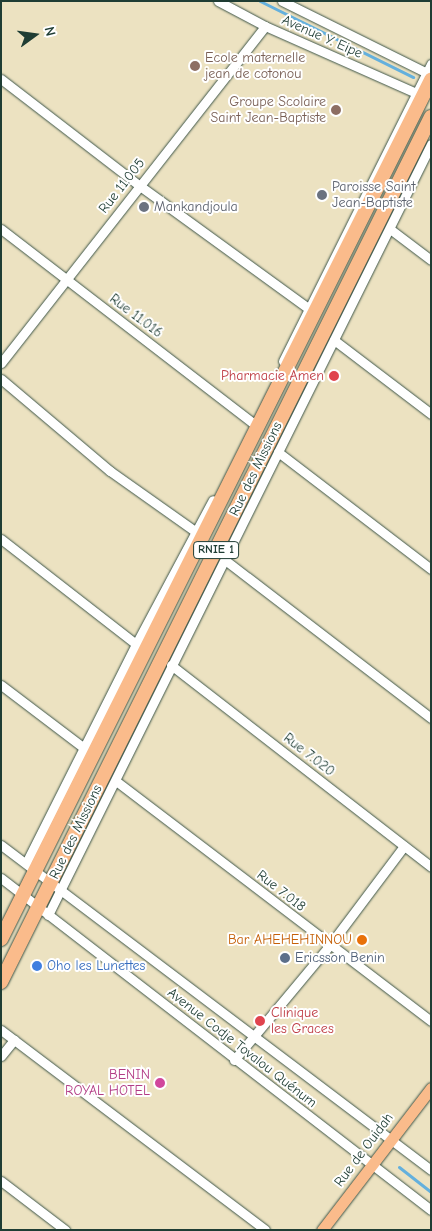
<!DOCTYPE html>
<meta charset="utf-8">
<style>
body{margin:0}
#map{position:relative;width:432px;height:1231px;overflow:hidden;background:#ece2c1;font-family:"Comic Neue",sans-serif}
div>[style]{position:absolute}
.stream>*{height:3px;margin:-1.5px;padding:0 1.5px;transform-origin:1.5px;border-radius:1.5px;background:#64b0dd}
.roads{filter:drop-shadow(0 0 1px #3e5649) drop-shadow(0 0 1px #3e5649)}
.minor>*{height:9px;margin:-4.5px;padding:0 4.5px;transform-origin:4.5px;border-radius:4.5px;background:#fff}
.major>*{height:11px;margin:-5.5px;padding:0 5.5px;transform-origin:5.5px;border-radius:5.5px;background:#fabb8b}
.highway>*{height:14px;margin:-7px;padding:0 7px;transform-origin:7px;border-radius:7px;background:#fabb8b}
.dots>*{width:14px;height:14px;translate:-50% -50%;box-sizing:border-box;border:2px solid #fff;border-radius:50%}
span{translate:-50% -50%;white-space:nowrap;text-align:center;line-height:1.15;-webkit-text-stroke:4px #fff;paint-order:stroke}
.shield-label span{padding:1px 4px;background:#fff;border:1px solid;border-radius:4px;-webkit-text-stroke-width:0}
.shield-label{font-size:12px;color:#1f3d34;font-weight:700}
.street-label{font-size:14px;color:#1f3d34}
.education-label{font-size:14px;color:#785e54}
.left{translate:0 -50%;text-align:left}
.right{translate:-100% -50%;text-align:right}
.worship-label{font-size:14px;color:#5b616d}
.health-label{font-size:14px;color:#be3a42}
.food-label{font-size:14px;color:#c56008}
.service-label{font-size:14px;color:#4e5e75}
.shop-label{font-size:14px;color:#366cbe}
.hotel-label{font-size:14px;color:#b23c85}
.frame{position:absolute;inset:0;border:2px solid #1f3d34;pointer-events:none}
.north{position:absolute;left:10px;top:10px;width:50px;height:50px;-webkit-text-stroke:4px #fff;paint-order:stroke;rotate:76deg;font-size:14px;font-weight:700;line-height:20px;text-align:center;color:#1f3d34}
.north::after{content:'';display:block;margin:auto;width:18px;height:22px;background:#1f3d34;clip-path:polygon(50% 0,100% 100%,50% 72%,0 100%)}
</style>
<div id="map">
<div class="stream">
<div style="left:260px;top:1px;width:171px;rotate:26.4deg"></div>
<div style="left:399px;top:1167px;width:41px;rotate:38deg"></div>
</div>
<div class="roads">
<div class="minor">
<div style="left:218px;top:1px;width:53px;rotate:28deg"></div>
<div style="left:265px;top:26px;width:165px;rotate:23.9deg"></div>
<div style="left:282px;top:1px;width:162px;rotate:26.4deg"></div>
<div style="left:1px;top:79px;width:175px;rotate:37.6deg"></div>
<div style="left:140px;top:186px;width:208px;rotate:36deg"></div>
<div style="left:1px;top:229px;width:319px;rotate:37.6deg"></div>
<div style="left:390px;top:229px;width:51px;rotate:37.1deg"></div>
<div style="left:334px;top:340px;width:122px;rotate:37.3deg"></div>
<div style="left:283px;top:361px;width:332px;rotate:-63.5deg"></div>
<div style="left:1px;top:363px;width:428px;rotate:-51.9deg"></div>
<div style="left:1px;top:379px;width:143px;rotate:40.2deg"></div>
<div style="left:110px;top:471px;width:105px;rotate:35.3deg"></div>
<div style="left:278px;top:452px;width:193px;rotate:37.4deg"></div>
<div style="left:1px;top:539px;width:171px;rotate:37.9deg"></div>
<div style="left:225px;top:560px;width:260px;rotate:37.5deg"></div>
<div style="left:171px;top:665px;width:329px;rotate:37.8deg"></div>
<div style="left:1px;top:685px;width:104px;rotate:37.2deg"></div>
<div style="left:116px;top:781px;width:396px;rotate:37.3deg"></div>
<div style="left:1px;top:845px;width:539px;rotate:37.08deg"></div>
<div style="left:26px;top:863px;width:245px;rotate:-63.3deg"></div>
<div style="left:136px;top:644px;width:163px;rotate:-61.9deg"></div>
<div style="left:1px;top:878px;width:543px;rotate:37.67deg"></div>
<div style="left:48px;top:915px;width:861px;rotate:-63.58deg"></div>
<div style="left:1px;top:1030px;width:331px;rotate:37.1deg"></div>
<div style="left:1px;top:1056px;width:21px;rotate:-51deg"></div>
<div style="left:234px;top:1060px;width:148px;rotate:-50.2deg"></div>
<div style="left:329px;top:946px;width:125px;rotate:-53.1deg"></div>
<div style="left:1px;top:1181px;width:81px;rotate:37.4deg"></div>
</div>
<div class="major">
<div style="left:322px;top:1230px;width:179px;rotate:-52.5deg"></div>
</div>
<div class="highway">
<div style="left:1px;top:939px;width:961px;rotate:-63.41deg"></div>
<div style="left:1px;top:982px;width:966px;rotate:-63.57deg"></div>
</div>
</div>
<div class="dots">
<div style="left:195px;top:66px;background:#8d6e63"></div>
<div style="left:336px;top:110px;background:#8d6e63"></div>
<div style="left:322px;top:195px;background:#6b7280"></div>
<div style="left:144px;top:207px;background:#6b7280"></div>
<div style="left:334px;top:376px;background:#e0444e"></div>
<div style="left:362px;top:940px;background:#e8710a"></div>
<div style="left:285px;top:958px;background:#5c6f8a"></div>
<div style="left:37px;top:966px;background:#3f7fe0"></div>
<div style="left:260px;top:1021px;background:#e0444e"></div>
<div style="left:160px;top:1083px;background:#d1479c"></div>
</div>
<div class="shield-label">
<span style="left:216px;top:550px">RNIE 1</span>
</div>
<div class="street-label">
<span style="left:322px;top:37px;rotate:24deg">Avenue Y. Eipe</span>
<span style="left:122px;top:186px;rotate:-52deg">Rue 11.005</span>
<span style="left:136px;top:316px;rotate:37deg">Rue 11.016</span>
<span style="left:256px;top:469px;rotate:-64deg">Rue des Missions</span>
<span style="left:309px;top:755px;rotate:38deg">Rue 7.020</span>
<span style="left:76px;top:832px;rotate:-64deg">Rue des Missions</span>
<span style="left:281px;top:891px;rotate:38deg">Rue 7.018</span>
<span style="left:242px;top:1048px;rotate:38deg">Avenue Codje Tovalou Quénum</span>
<span style="left:364px;top:1150px;rotate:-53deg">Rue de Ouidah</span>
</div>
<div class="education-label">
<span class="left" style="left:205px;top:66px">Ecole maternelle<br>jean de cotonou</span>
<span class="right" style="left:326px;top:110px">Groupe Scolaire<br>Saint Jean-Baptiste</span>
</div>
<div class="worship-label">
<span class="left" style="left:332px;top:195px">Paroisse Saint<br>Jean-Baptiste</span>
<span class="left" style="left:154px;top:207px">Mankandjoula</span>
</div>
<div class="health-label">
<span class="right" style="left:324px;top:376px">Pharmacie Amen</span>
<span class="left" style="left:271px;top:1021px">Clinique<br>les Graces</span>
</div>
<div class="food-label">
<span class="right" style="left:352px;top:940px">Bar AHEHEHINNOU</span>
</div>
<div class="service-label">
<span class="left" style="left:295px;top:958px">Ericsson Benin</span>
</div>
<div class="shop-label">
<span class="left" style="left:47px;top:966px">Oho les Lunettes</span>
</div>
<div class="hotel-label">
<span class="right" style="left:150px;top:1083px">BENIN<br>ROYAL HOTEL</span>
</div>
<div class="frame"></div>
<div class="north">N</div>
</div>
